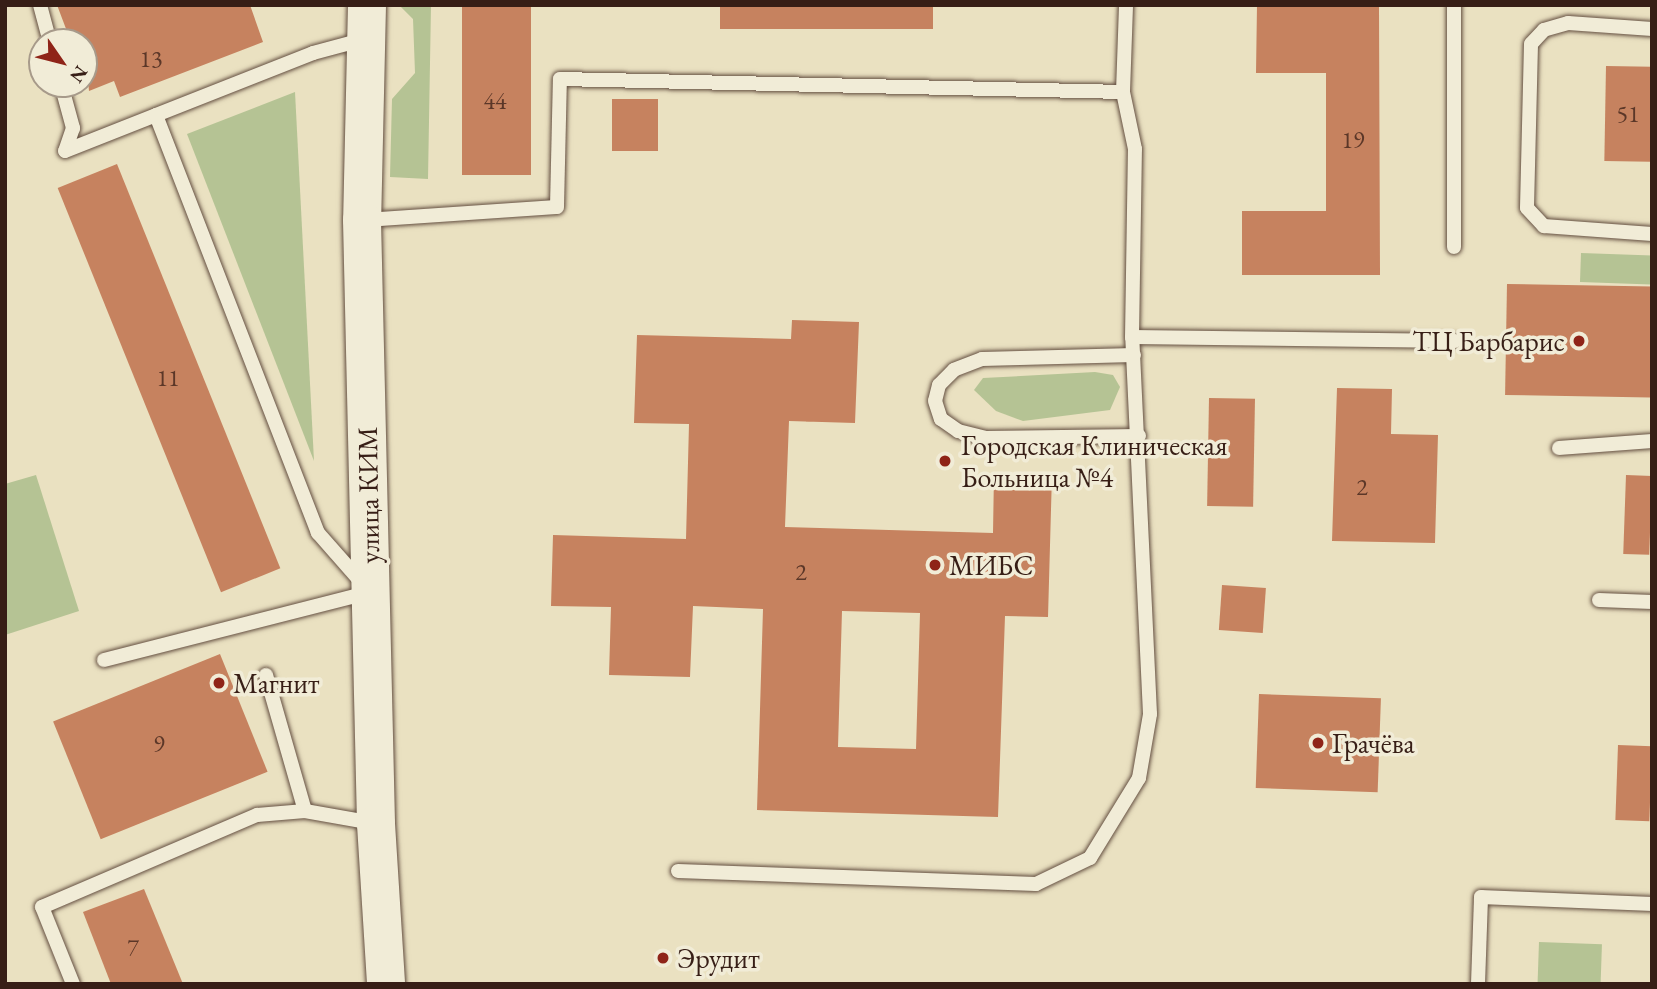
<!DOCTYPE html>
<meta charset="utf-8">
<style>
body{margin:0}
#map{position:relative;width:1657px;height:989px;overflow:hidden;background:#eae1c1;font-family:"EB Garamond",serif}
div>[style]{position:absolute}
.green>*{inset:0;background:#b5c394;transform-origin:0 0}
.building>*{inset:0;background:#c6825f;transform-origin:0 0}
.roads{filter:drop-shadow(0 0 2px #644f41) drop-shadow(0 0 2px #644f41)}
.lane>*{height:14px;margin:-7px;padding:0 7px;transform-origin:7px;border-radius:7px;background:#f1ecd7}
.secondary>*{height:38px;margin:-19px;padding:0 19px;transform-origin:19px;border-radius:19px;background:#f1ecd7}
.dots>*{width:19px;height:19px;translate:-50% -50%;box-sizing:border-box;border:4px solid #f1ecd7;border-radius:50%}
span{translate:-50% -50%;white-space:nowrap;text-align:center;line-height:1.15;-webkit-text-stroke:7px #f1ecd7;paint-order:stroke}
.number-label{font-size:24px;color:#5b3728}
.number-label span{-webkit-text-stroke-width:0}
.poi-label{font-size:28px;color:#371e16}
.right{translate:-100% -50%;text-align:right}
.left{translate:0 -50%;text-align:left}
.street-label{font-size:28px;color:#371e16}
.frame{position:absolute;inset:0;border:7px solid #371e16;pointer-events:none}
.north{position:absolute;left:28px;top:28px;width:70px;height:70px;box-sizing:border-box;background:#f1ecd7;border:2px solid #a79a8a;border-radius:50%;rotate:125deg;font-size:19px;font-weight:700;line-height:28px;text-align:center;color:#371e16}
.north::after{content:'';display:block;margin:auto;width:24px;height:32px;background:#8f2418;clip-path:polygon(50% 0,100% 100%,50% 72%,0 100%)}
</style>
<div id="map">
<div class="green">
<div style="clip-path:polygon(399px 5px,431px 5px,428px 179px,390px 177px,392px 99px,415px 73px,413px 19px)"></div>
<div style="clip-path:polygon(295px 92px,314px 461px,187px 134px)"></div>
<div style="left:1581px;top:253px;width:71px;height:29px;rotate:2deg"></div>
<div style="clip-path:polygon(1095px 372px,1113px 375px,1120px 387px,1110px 410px,1023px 421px,996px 411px,974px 390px,983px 378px)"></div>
<div style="clip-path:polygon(36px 475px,79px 611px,5px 635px,5px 484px)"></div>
<div style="left:1539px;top:942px;width:63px;height:42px;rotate:2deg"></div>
</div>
<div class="building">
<div style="clip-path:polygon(57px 5px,250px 5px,263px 42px,120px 97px,114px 81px,89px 91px,84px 42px,71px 42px)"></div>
<div style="left:462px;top:5px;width:69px;height:170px"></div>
<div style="left:720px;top:5px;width:213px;height:24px"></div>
<div style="clip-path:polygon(1257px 5px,1379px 5px,1380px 275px,1242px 275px,1242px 211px,1326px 211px,1326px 73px,1256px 73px)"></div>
<div style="left:1606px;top:66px;width:46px;height:95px;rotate:1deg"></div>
<div style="left:658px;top:99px;width:52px;height:46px;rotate:90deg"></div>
<div style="left:117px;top:164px;width:436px;height:64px;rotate:68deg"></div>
<div style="left:1507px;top:284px;width:145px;height:111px;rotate:1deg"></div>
<div style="clip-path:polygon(evenodd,792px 320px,859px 322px,855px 423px,789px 421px,785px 527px,993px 533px,994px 473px,1052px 474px,1048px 617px,1005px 616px,998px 817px,757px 810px,763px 609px,693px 606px,690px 677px,609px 675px,611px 607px,551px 606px,553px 535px,686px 539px,689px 424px,634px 423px,637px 335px,791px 339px,792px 320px,842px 611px,920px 613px,916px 749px,838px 747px,842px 611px)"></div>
<div style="clip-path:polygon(1337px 388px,1392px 389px,1391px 434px,1438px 435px,1435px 543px,1332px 541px)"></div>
<div style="left:1209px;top:398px;width:46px;height:108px;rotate:1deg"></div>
<div style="left:1626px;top:475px;width:26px;height:79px;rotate:2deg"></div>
<div style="left:1222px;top:585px;width:44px;height:45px;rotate:4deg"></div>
<div style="left:220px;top:654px;width:127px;height:180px;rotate:68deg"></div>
<div style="left:1259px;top:694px;width:122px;height:94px;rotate:2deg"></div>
<div style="left:1618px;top:745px;width:34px;height:75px;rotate:2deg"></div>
<div style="clip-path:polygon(144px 889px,183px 984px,111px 984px,83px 912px)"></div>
</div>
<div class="roads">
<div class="lane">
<div style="left:40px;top:5px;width:38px;rotate:75deg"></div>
<div style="left:1454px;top:5px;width:242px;rotate:90deg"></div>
<div style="left:1652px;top:29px;width:84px;rotate:-175.9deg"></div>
<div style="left:1568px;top:23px;width:25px;rotate:164deg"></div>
<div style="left:1544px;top:30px;width:19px;rotate:133deg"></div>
<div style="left:1531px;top:44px;width:164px;rotate:91.4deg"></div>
<div style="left:1527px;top:208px;width:25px;rotate:47deg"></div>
<div style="left:1544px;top:226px;width:108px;rotate:4.2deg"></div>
<div style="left:61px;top:84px;width:46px;rotate:74.7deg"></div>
<div style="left:73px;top:128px;width:24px;rotate:109deg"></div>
<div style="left:65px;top:151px;width:98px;rotate:-21.6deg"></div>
<div style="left:365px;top:220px;width:192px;rotate:-3.9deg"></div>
<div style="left:557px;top:207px;width:128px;rotate:-88.7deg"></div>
<div style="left:560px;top:79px;width:563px;rotate:1.32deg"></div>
<div style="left:1132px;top:337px;width:323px;rotate:0.7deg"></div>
<div style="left:1134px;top:355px;width:152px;rotate:178.5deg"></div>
<div style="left:982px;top:359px;width:30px;rotate:159deg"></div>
<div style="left:954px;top:370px;width:21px;rotate:135deg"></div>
<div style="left:939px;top:385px;width:16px;rotate:104deg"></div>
<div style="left:935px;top:401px;width:19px;rotate:72deg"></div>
<div style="left:941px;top:419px;width:21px;rotate:35deg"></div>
<div style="left:958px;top:431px;width:30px;rotate:14deg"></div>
<div style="left:987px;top:438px;width:152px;rotate:-0.8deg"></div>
<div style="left:1559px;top:448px;width:93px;rotate:-4.3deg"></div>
<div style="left:1599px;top:600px;width:53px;rotate:2.2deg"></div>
<div style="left:104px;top:660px;width:275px;rotate:-14.3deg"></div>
<div style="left:370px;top:592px;width:79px;rotate:-131.4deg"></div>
<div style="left:318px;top:533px;width:448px;rotate:-111.2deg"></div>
<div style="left:156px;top:115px;width:169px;rotate:-21.5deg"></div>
<div style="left:313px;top:53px;width:54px;rotate:-15.1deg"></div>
<div style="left:266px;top:675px;width:141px;rotate:74deg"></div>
<div style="left:678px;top:871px;width:358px;rotate:2.1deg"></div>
<div style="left:1036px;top:884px;width:60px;rotate:-25.7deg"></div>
<div style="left:1090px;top:858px;width:94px;rotate:-58.5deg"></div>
<div style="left:1139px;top:778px;width:65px;rotate:-80.2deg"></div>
<div style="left:1150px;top:714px;width:377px;rotate:-92.7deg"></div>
<div style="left:1132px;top:337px;width:188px;rotate:-89.1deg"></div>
<div style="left:1135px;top:149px;width:58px;rotate:-101.9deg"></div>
<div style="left:1123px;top:92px;width:87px;rotate:-88deg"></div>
<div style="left:73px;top:984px;width:83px;rotate:-111.9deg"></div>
<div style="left:42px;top:907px;width:234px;rotate:-23.2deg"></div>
<div style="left:257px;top:815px;width:48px;rotate:-4.8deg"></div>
<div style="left:305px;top:811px;width:69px;rotate:10deg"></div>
<div style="left:1478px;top:984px;width:87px;rotate:-88deg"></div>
<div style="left:1481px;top:897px;width:171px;rotate:2.3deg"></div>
</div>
<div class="secondary">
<div style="left:367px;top:5px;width:215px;rotate:91.3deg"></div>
<div style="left:362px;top:220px;width:604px;rotate:88.67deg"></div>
<div style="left:376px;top:824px;width:160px;rotate:86.4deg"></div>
</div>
</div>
<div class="dots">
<div style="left:1579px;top:341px;background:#8f2418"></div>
<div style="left:945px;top:461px;background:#8f2418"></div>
<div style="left:935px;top:565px;background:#8f2418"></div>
<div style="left:219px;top:683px;background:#8f2418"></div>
<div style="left:1318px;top:743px;background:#8f2418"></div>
<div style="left:663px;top:958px;background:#8f2418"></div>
</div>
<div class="number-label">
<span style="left:151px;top:59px">13</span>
<span style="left:495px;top:101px">44</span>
<span style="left:1628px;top:114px">51</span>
<span style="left:1353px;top:140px">19</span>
<span style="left:168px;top:378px">11</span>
<span style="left:1362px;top:487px">2</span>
<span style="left:801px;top:572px">2</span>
<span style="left:159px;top:744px">9</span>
<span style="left:133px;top:948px">7</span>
</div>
<div class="poi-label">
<span class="right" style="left:1565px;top:341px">ТЦ Барбарис</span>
<span class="left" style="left:961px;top:461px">Городская Клиническая<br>Больница №4</span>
<span class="left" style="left:949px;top:565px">МИБС</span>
<span class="left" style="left:233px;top:683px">Магнит</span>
<span class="left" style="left:1332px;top:743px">Грачёва</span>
<span class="left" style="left:677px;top:958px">Эрудит</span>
</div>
<div class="street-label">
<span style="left:368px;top:495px;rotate:-91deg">улица КИМ</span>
</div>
<div class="frame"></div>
<div class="north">N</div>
</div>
